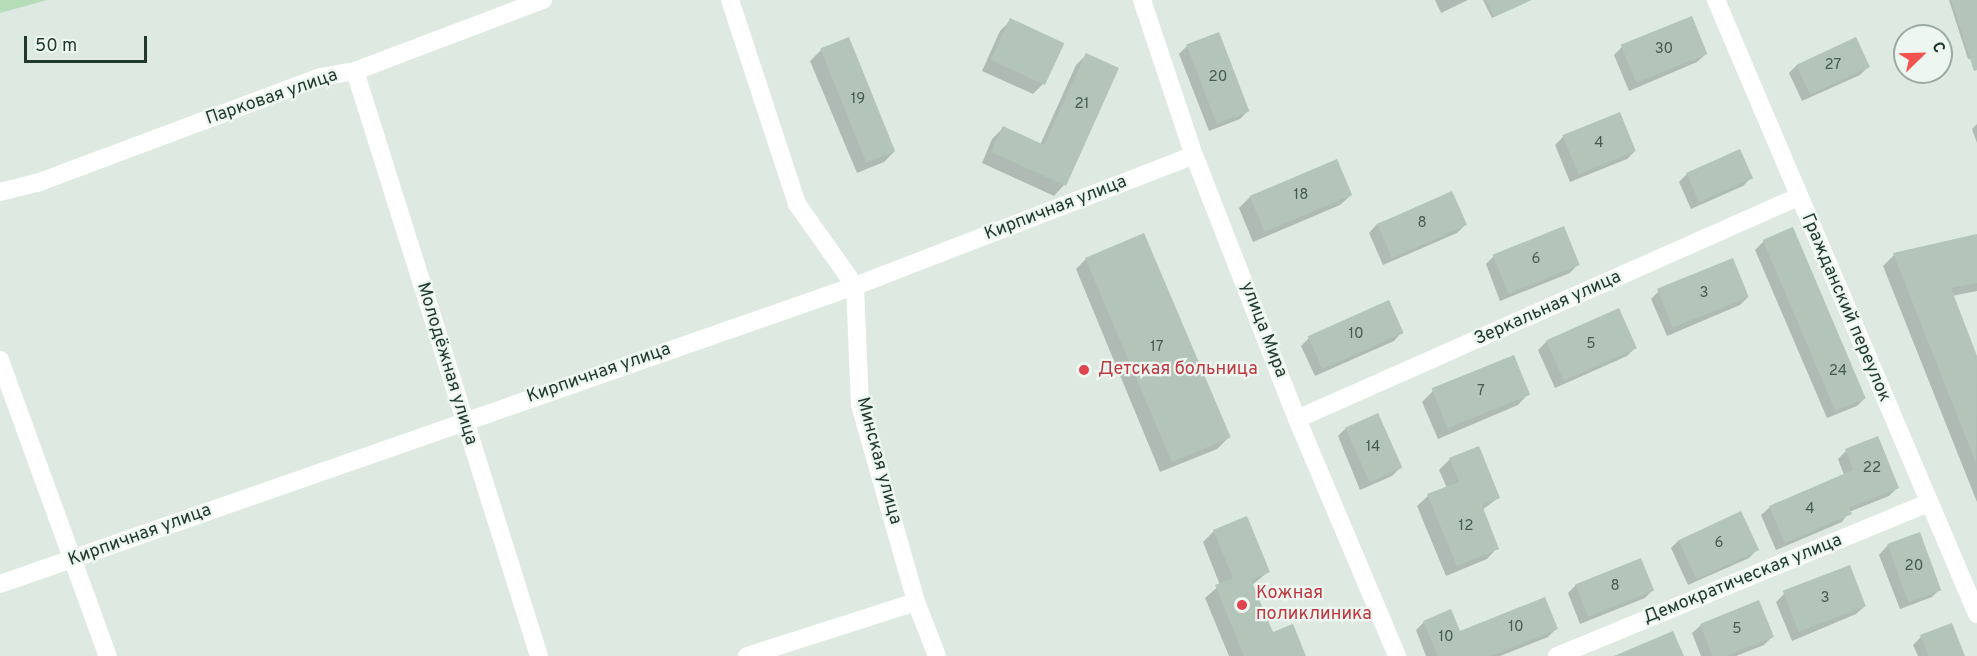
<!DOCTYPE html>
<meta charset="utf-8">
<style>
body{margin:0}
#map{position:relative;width:1977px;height:656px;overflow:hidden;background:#dde9e1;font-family:Overpass,sans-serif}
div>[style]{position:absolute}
.green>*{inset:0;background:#b5dcb7}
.shadow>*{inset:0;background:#0003}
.building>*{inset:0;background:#b3c4b9;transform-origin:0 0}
.minor>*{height:18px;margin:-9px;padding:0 9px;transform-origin:9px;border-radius:9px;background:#fff}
.dots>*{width:16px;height:16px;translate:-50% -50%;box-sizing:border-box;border:3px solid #edf6f0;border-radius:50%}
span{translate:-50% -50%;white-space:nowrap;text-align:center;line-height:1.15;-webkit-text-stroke:4.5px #edf6f0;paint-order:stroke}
.number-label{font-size:15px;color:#445c4f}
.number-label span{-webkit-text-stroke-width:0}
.street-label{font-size:18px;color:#1f392c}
.health-label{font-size:18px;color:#be3a42}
.left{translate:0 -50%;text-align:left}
.north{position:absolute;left:1893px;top:24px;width:60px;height:60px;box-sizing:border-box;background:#edf6f0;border:2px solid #9baaa2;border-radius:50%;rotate:67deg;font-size:16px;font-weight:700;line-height:24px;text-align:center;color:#1f392c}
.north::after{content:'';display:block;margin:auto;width:21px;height:27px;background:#f45450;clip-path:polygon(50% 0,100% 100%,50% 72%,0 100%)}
.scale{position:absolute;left:24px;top:36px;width:123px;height:27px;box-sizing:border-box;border:3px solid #1f392c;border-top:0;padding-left:8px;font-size:18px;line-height:21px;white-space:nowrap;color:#1f392c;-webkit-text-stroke:4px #edf6f0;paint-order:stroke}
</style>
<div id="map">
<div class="green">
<div style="clip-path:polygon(0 0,47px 0,0 13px)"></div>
</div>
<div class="shadow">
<div style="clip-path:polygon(1435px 0,1468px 0,1441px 13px)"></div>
<div style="clip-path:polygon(1483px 0,1520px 0,1521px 4px,1492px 18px)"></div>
<div style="clip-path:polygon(1949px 0,1977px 0,1977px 57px,1968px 59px)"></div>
<div style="clip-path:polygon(1011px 20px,1044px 83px,1033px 94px,982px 71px,1000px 31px)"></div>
<div style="clip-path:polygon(1187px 46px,1248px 111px,1240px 119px,1209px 131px,1179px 54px)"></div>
<div style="clip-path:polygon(1622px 47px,1706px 54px,1697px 62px,1629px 91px,1614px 55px)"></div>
<div style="clip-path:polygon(821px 50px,895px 151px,884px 162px,857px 173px,810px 61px)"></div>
<div style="clip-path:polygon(1086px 55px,1064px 185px,1054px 196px,982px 163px,992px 139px,1003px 128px,1040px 145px,1076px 65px)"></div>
<div style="clip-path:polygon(1797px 65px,1868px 67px,1860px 75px,1802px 101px,1789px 73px)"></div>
<div style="clip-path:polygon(1620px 114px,1635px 151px,1627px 159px,1570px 182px,1555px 145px,1563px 137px)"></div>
<div style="clip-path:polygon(1977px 124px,1977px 143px,1972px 129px)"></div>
<div style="clip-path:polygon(1337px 161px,1351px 195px,1340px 205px,1253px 242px,1239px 208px,1250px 197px)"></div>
<div style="clip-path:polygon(1687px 174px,1751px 178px,1743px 186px,1691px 209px,1679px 182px)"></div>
<div style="clip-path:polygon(1451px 193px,1465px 225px,1457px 233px,1383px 265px,1369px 233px,1377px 224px)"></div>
<div style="clip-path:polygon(1977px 236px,1977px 291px,1952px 296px,1977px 360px,1977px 502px,1883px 266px,1894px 255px)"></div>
<div style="clip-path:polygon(1764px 241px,1865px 398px,1857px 406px,1827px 418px,1755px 250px)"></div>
<div style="clip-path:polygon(1494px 256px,1578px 264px,1570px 273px,1500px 301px,1486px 264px)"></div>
<div style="clip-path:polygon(1086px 259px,1228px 438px,1217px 449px,1160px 472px,1076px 269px)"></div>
<div style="clip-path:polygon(1659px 291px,1748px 297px,1740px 305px,1667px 336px,1651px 299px)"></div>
<div style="clip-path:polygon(1619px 310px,1635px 348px,1627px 356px,1555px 388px,1538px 350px,1546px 342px)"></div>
<div style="clip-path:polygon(1402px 332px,1394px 341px,1315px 376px,1301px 346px,1309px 338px)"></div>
<div style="clip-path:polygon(1433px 391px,1528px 394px,1518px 405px,1438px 439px,1422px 402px)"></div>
<div style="clip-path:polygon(1346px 428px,1400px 468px,1392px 476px,1360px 490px,1338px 436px)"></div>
<div style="clip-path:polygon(1846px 451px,1897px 488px,1889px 496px,1849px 512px,1842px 522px,1776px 550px,1761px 515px,1770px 507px,1844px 475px,1838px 459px)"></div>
<div style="clip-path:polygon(1450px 459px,1498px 498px,1482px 510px,1497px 548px,1487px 559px,1446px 576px,1417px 506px,1428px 496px,1447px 488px,1439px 470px)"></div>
<div style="clip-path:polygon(1214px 531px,1268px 572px,1252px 585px,1272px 634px,1304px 656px,1229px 656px,1205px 598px,1220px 585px,1203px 542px)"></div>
<div style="clip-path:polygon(1919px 534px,1940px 589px,1932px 597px,1900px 609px,1879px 555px,1887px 546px)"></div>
<div style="clip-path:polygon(1679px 540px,1757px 550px,1749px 558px,1688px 585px,1671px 548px)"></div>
<div style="clip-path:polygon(1576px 585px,1653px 590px,1645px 598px,1580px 624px,1568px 593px)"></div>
<div style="clip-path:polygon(1784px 594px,1865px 606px,1856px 614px,1792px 641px,1776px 602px)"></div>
<div style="clip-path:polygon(1424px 622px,1459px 633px,1556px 629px,1548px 637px,1500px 656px,1426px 656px,1416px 630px)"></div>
<div style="clip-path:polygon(1701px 625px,1772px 637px,1764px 645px,1736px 656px,1701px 656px,1692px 633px)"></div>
<div style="clip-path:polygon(1921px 637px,1964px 656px,1918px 656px,1913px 645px)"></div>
</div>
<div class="building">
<div style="clip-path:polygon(1486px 0,1532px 0,1494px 17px)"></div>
<div style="clip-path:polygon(1951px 0,1977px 0,1977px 70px,1974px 71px)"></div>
<div style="left:1692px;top:16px;width:41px;height:77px;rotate:68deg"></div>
<div style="left:1010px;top:18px;width:60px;height:46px;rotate:25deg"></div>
<div style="left:1219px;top:32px;width:85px;height:35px;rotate:69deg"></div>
<div style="left:849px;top:37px;width:123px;height:31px;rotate:68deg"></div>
<div style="left:1856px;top:37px;width:33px;height:66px;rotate:65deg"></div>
<div style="clip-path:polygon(1086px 53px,1119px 68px,1066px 186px,991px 152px,1003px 126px,1044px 145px)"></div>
<div style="left:1620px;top:112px;width:42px;height:62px;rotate:68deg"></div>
<div style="left:1740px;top:149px;width:32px;height:59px;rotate:66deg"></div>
<div style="left:1337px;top:159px;width:39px;height:95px;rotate:67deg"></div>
<div style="left:1452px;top:191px;width:37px;height:82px;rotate:66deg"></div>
<div style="left:1564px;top:226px;width:42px;height:77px;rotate:68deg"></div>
<div style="left:1793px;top:227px;width:186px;height:33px;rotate:67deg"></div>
<div style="left:1144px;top:233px;width:222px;height:64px;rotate:67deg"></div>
<div style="clip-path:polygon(1977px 234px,1977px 283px,1951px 288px,1977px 356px,1976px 463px,1893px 253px)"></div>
<div style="left:1733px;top:258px;width:42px;height:82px;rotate:68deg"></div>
<div style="left:1389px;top:300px;width:36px;height:89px;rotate:66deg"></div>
<div style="left:1619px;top:308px;width:44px;height:80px;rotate:66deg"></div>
<div style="left:1514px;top:355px;width:43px;height:89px;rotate:68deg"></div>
<div style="left:1378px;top:413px;width:60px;height:36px;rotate:66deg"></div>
<div style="clip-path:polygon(1878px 436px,1899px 488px,1849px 508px,1852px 514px,1785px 543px,1769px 506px,1853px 470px,1845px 449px)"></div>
<div style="clip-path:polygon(1479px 446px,1500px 498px,1482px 505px,1499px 549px,1457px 566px,1427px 494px,1459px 482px,1449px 458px)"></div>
<div style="left:1741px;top:511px;width:43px;height:69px;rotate:65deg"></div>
<div style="clip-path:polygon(1247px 516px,1270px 572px,1251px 580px,1273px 632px,1293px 624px,1306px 656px,1244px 656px,1215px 585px,1233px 578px,1213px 530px)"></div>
<div style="left:1920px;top:532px;width:62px;height:35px;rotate:70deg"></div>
<div style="left:1641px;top:558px;width:35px;height:71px;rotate:68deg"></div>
<div style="left:1850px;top:565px;width:44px;height:72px;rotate:69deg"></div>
<div style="clip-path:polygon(1545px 597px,1558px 629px,1491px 656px,1438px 656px,1423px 621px,1451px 609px,1460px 631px)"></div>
<div style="clip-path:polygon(1759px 600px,1774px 637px,1726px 656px,1712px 656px,1700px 624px)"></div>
<div style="clip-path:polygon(1952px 623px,1965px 656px,1929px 656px,1920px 635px)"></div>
<div style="clip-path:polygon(1673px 631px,1684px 656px,1614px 656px)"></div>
</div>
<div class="minor">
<div style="left:730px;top:0;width:215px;rotate:71.8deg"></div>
<div style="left:797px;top:204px;width:100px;rotate:54.7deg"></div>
<div style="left:855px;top:286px;width:119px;rotate:87.6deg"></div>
<div style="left:860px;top:405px;width:205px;rotate:74.1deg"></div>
<div style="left:916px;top:602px;width:58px;rotate:68.7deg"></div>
<div style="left:1142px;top:0;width:163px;rotate:71.5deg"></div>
<div style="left:1194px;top:155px;width:283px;rotate:68.7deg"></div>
<div style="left:1297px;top:419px;width:257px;rotate:67.1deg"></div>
<div style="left:1716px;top:0;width:667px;rotate:66.97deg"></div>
<div style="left:355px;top:71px;width:613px;rotate:72.54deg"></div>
<div style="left:0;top:192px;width:38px;rotate:-14deg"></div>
<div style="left:37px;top:183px;width:303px;rotate:-20.5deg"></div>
<div style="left:321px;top:77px;width:35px;rotate:-10deg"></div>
<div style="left:355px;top:71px;width:201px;rotate:-20.7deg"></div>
<div style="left:0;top:360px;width:315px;rotate:70deg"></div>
<div style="left:1297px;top:419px;width:548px;rotate:-23.9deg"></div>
<div style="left:0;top:584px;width:905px;rotate:-19.22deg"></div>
<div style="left:855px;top:286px;width:363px;rotate:-21.1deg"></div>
<div style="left:747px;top:656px;width:177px;rotate:-17.7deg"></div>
<div style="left:1557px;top:656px;width:401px;rotate:-22.4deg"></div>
</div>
<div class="dots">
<div style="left:1084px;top:370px;background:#e0444e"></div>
<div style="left:1242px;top:605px;background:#e0444e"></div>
</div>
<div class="number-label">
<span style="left:1664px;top:50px">30</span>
<span style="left:1833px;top:66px">27</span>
<span style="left:1218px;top:78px">20</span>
<span style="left:858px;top:100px">19</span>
<span style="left:1082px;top:105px">21</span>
<span style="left:1599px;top:144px">4</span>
<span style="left:1301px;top:196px">18</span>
<span style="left:1422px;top:224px">8</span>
<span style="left:1536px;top:260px">6</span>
<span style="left:1704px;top:294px">3</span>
<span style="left:1356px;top:335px">10</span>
<span style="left:1591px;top:345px">5</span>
<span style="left:1157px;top:348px">17</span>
<span style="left:1838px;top:372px">24</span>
<span style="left:1481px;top:392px">7</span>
<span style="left:1373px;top:448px">14</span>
<span style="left:1872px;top:469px">22</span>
<span style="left:1810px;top:510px">4</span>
<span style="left:1466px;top:527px">12</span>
<span style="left:1719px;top:544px">6</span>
<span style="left:1914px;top:567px">20</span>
<span style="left:1615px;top:587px">8</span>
<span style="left:1825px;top:599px">3</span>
<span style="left:1516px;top:628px">10</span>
<span style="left:1737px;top:630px">5</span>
<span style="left:1446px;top:638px">10</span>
</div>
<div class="street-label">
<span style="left:272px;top:98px;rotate:-19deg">Парковая улица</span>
<span style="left:1056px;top:209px;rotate:-21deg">Кирпичная улица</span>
<span style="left:1845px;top:308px;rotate:67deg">Гражданский переулок</span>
<span style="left:1548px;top:309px;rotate:-24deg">Зеркальная улица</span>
<span style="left:1263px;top:330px;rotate:69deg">улица Мира</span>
<span style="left:446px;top:364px;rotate:73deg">Молодёжная улица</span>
<span style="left:599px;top:374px;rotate:-19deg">Кирпичная улица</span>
<span style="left:878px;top:461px;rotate:75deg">Минская улица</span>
<span style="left:140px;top:536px;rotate:-20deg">Кирпичная улица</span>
<span style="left:1743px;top:580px;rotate:-22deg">Демократическая улица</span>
</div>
<div class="health-label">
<span class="left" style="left:1098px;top:370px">Детская больница</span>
<span class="left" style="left:1256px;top:605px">Кожная<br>поликлиника</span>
</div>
<div class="north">С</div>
<div class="scale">50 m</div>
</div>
